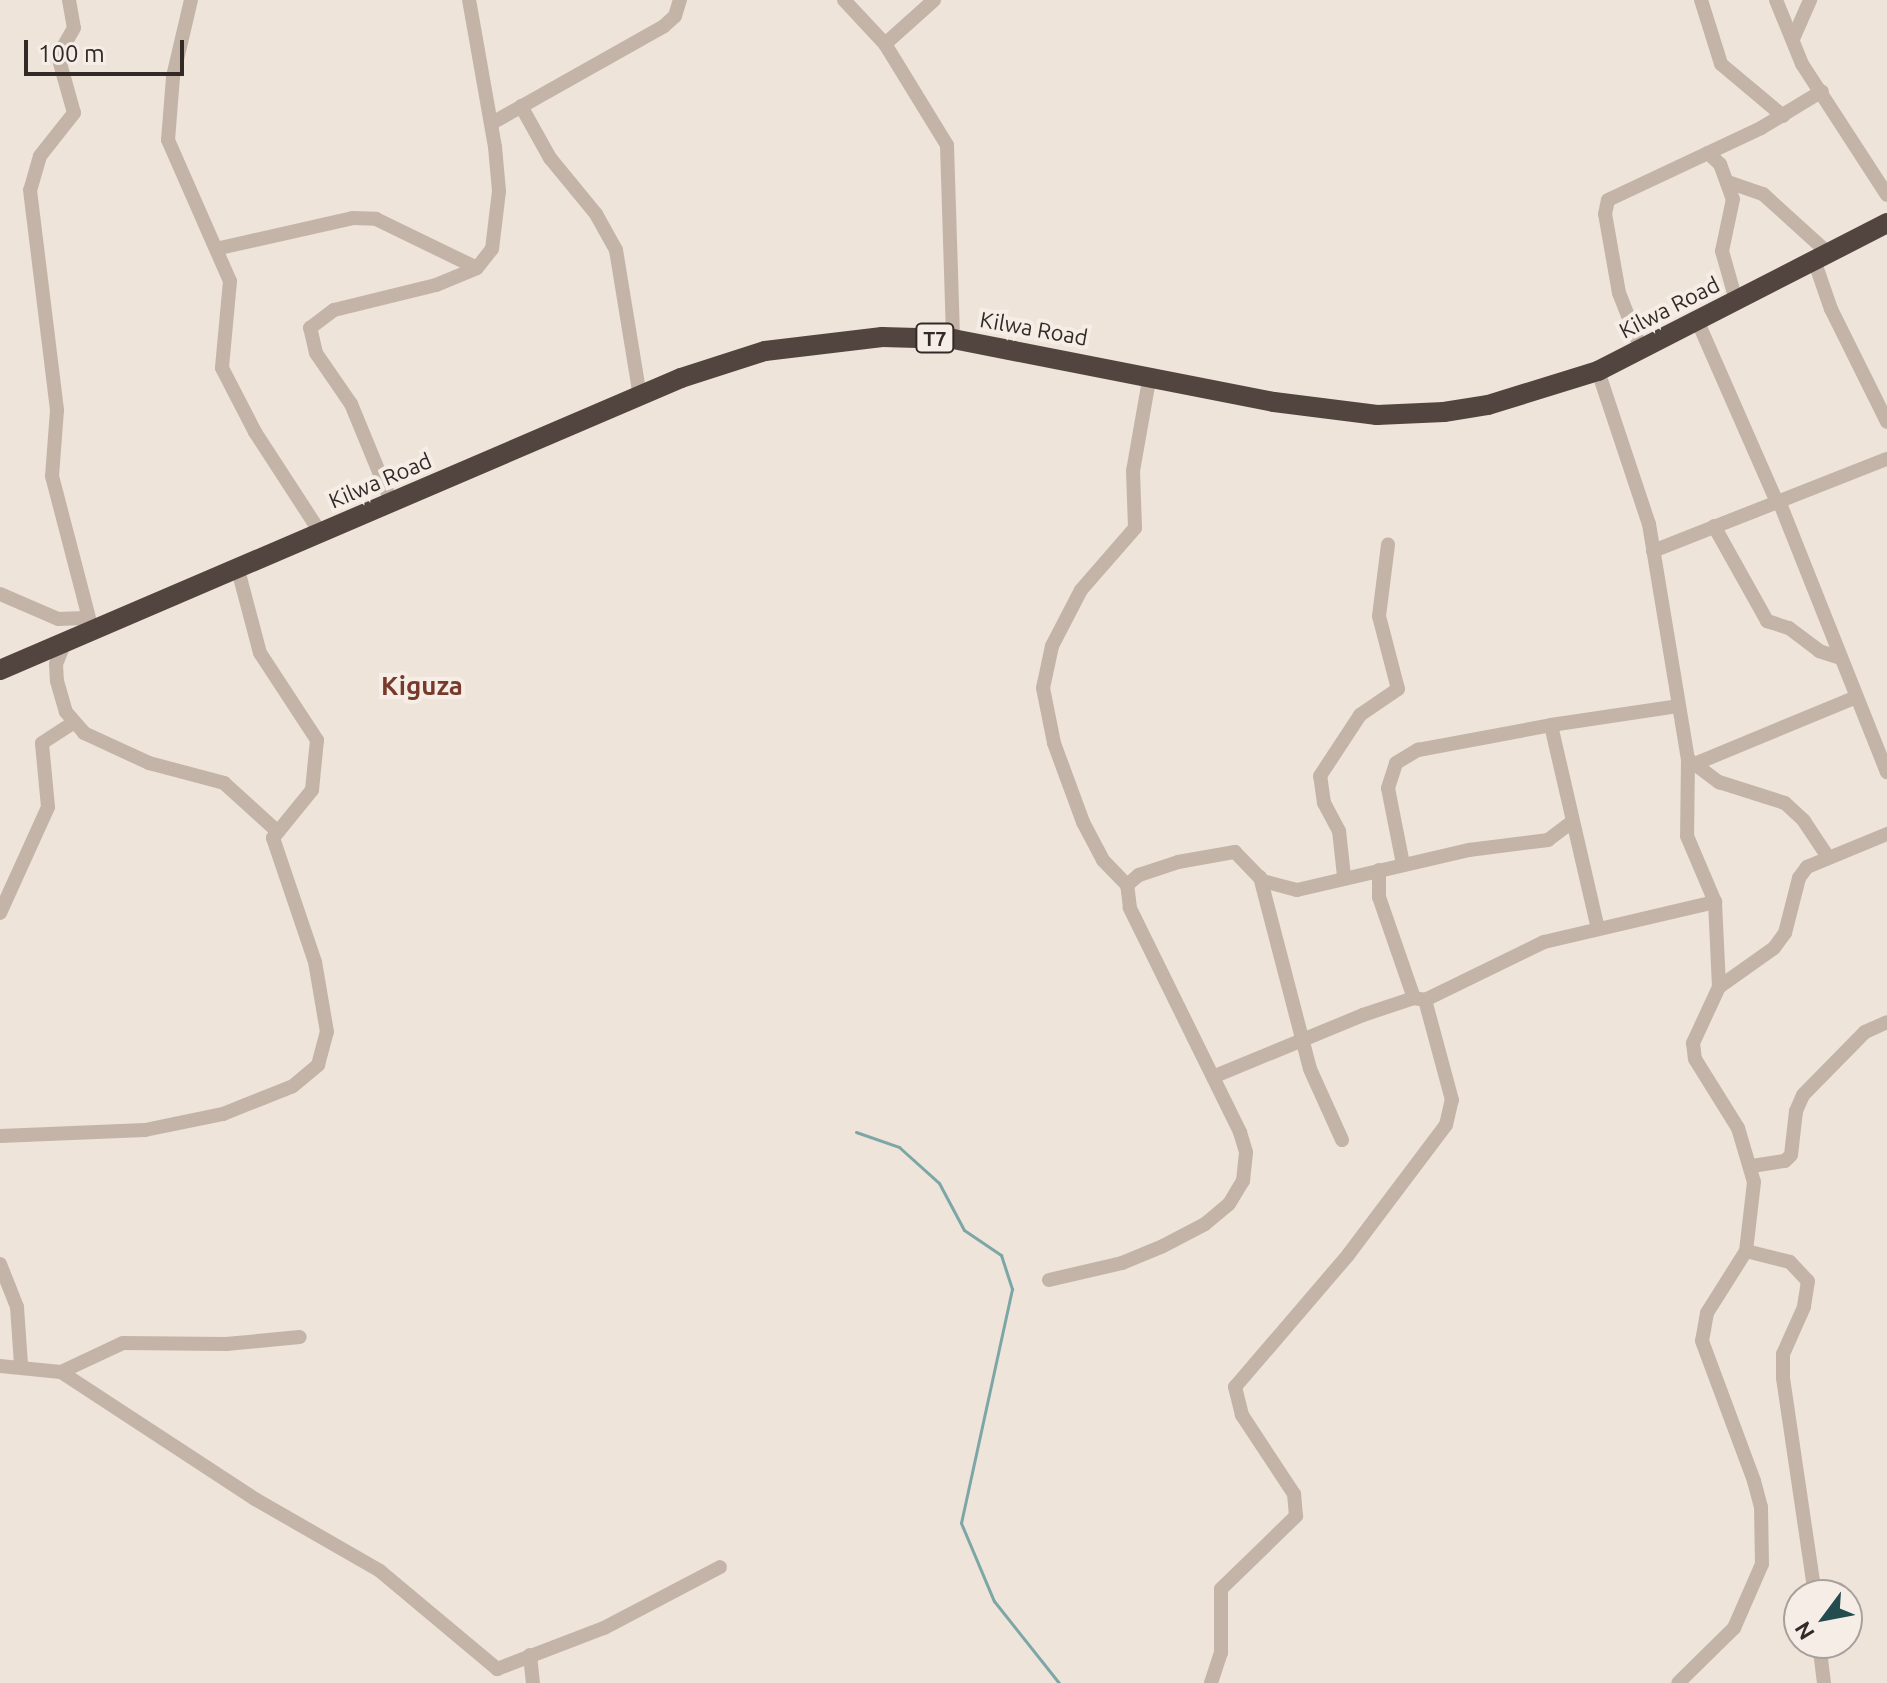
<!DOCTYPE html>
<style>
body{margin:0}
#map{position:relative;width:1887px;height:1683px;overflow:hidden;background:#eee4da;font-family:Ubuntu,sans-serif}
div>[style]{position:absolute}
.stream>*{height:3px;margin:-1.5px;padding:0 1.5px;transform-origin:1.5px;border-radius:1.5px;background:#7da6a7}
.minor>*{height:14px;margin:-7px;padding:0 7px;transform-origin:7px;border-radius:7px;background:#c4b4a8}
.highway>*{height:20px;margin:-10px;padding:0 10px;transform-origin:10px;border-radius:10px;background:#52453f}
span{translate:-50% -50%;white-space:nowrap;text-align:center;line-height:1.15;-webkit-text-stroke:8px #f6eee6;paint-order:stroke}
.shield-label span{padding:2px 6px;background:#f6eee6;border:2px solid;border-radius:6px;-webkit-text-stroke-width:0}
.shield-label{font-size:20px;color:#322a27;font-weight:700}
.street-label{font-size:22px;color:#322a27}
.quarter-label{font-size:26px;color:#763b2a;font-weight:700}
.north{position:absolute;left:1783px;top:1579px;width:80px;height:80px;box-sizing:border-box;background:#f6eee6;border:2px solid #a8a09a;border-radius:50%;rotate:238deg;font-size:22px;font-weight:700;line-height:32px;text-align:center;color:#322a27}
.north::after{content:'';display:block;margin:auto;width:28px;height:36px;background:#224c4e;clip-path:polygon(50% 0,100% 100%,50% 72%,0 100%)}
.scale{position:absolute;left:24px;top:40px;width:160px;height:36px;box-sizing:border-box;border:4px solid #322a27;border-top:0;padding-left:10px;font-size:24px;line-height:28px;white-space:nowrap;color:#322a27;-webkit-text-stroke:6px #f6eee6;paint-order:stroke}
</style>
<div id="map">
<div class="stream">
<div style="left:856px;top:1132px;width:46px;rotate:19.2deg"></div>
<div style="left:899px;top:1147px;width:54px;rotate:42deg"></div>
<div style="left:939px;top:1183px;width:53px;rotate:62deg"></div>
<div style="left:964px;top:1230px;width:45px;rotate:34deg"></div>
<div style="left:1001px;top:1255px;width:36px;rotate:72deg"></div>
<div style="left:1012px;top:1289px;width:239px;rotate:102.3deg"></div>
<div style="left:961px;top:1523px;width:85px;rotate:67.1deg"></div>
<div style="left:994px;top:1601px;width:105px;rotate:51.6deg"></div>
</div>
<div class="minor">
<div style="left:69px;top:0;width:28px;rotate:80deg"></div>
<div style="left:74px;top:28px;width:32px;rotate:120deg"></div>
<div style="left:58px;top:56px;width:59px;rotate:74.3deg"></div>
<div style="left:74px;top:113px;width:55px;rotate:128.3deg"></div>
<div style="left:40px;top:156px;width:35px;rotate:106deg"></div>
<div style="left:30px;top:190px;width:222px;rotate:83deg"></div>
<div style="left:57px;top:410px;width:66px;rotate:94.3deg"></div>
<div style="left:52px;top:476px;width:159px;rotate:75.4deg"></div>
<div style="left:191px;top:0;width:79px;rotate:103.2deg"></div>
<div style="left:173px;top:77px;width:63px;rotate:94.5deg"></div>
<div style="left:168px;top:140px;width:154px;rotate:66.3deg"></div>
<div style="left:230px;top:281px;width:87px;rotate:95.3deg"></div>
<div style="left:222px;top:368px;width:72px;rotate:62.7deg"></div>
<div style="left:255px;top:432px;width:119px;rotate:57deg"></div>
<div style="left:844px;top:0;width:60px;rotate:47deg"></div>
<div style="left:885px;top:44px;width:119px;rotate:58.5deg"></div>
<div style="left:947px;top:145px;width:194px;rotate:88.2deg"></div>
<div style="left:1701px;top:0;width:67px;rotate:72.6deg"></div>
<div style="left:1721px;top:64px;width:81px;rotate:40deg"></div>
<div style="left:1776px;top:0;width:69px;rotate:67.9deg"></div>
<div style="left:1802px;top:64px;width:156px;rotate:57deg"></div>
<div style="left:1793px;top:39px;width:43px;rotate:-66.4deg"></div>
<div style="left:885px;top:44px;width:66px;rotate:-41.9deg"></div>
<div style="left:521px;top:106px;width:60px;rotate:60.9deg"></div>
<div style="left:550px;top:158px;width:72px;rotate:50.6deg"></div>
<div style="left:596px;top:214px;width:41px;rotate:60.9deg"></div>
<div style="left:616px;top:250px;width:149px;rotate:80.7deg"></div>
<div style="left:492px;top:123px;width:197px;rotate:-29.4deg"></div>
<div style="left:664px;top:26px;width:15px;rotate:-42deg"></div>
<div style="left:675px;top:16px;width:17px;rotate:-73deg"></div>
<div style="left:1708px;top:153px;width:16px;rotate:43deg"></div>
<div style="left:1720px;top:164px;width:37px;rotate:70deg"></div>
<div style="left:1733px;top:199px;width:53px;rotate:101.9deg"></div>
<div style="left:1722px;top:251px;width:51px;rotate:74.1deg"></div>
<div style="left:1728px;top:182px;width:37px;rotate:19deg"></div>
<div style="left:1763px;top:194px;width:88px;rotate:42.2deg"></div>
<div style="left:220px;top:248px;width:136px;rotate:-12.7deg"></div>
<div style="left:353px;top:218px;width:23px;rotate:2deg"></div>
<div style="left:376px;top:219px;width:112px;rotate:25.9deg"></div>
<div style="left:1814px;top:260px;width:52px;rotate:70.9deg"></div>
<div style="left:1831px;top:309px;width:126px;rotate:63.6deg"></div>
<div style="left:1697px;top:320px;width:199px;rotate:66.3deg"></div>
<div style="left:1641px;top:349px;width:60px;rotate:-111.4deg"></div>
<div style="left:1619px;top:293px;width:80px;rotate:-100deg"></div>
<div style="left:1605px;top:214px;width:14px;rotate:-78deg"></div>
<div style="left:1608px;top:200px;width:169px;rotate:-25.2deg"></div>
<div style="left:1761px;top:128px;width:71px;rotate:-31.2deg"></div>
<div style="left:1598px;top:371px;width:161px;rotate:71.6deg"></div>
<div style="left:1649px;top:524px;width:238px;rotate:80.6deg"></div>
<div style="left:1688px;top:759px;width:77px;rotate:90.7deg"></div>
<div style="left:1687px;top:836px;width:72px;rotate:67deg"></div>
<div style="left:1715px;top:902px;width:85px;rotate:87.3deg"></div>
<div style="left:1719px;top:987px;width:62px;rotate:114.9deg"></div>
<div style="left:1693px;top:1043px;width:16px;rotate:83deg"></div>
<div style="left:1695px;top:1059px;width:81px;rotate:58.1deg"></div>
<div style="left:1738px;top:1128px;width:56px;rotate:73.5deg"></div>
<div style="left:1754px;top:1182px;width:69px;rotate:96.6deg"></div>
<div style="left:1746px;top:1251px;width:73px;rotate:122.2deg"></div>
<div style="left:1707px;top:1313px;width:28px;rotate:100deg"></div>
<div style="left:1702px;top:1341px;width:149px;rotate:69.6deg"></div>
<div style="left:1754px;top:1481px;width:27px;rotate:75deg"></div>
<div style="left:1761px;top:1507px;width:57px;rotate:89deg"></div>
<div style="left:1762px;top:1564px;width:70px;rotate:113.6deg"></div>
<div style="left:1734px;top:1628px;width:78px;rotate:135.5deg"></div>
<div style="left:391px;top:501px;width:105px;rotate:-112.4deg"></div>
<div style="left:351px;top:404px;width:62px;rotate:-124.5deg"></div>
<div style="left:316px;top:353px;width:26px;rotate:-103deg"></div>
<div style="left:310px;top:328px;width:30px;rotate:-37deg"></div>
<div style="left:334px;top:310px;width:105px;rotate:-13.8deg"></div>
<div style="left:436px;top:285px;width:44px;rotate:-22.5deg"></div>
<div style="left:477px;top:268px;width:24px;rotate:-52deg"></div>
<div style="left:492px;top:249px;width:58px;rotate:-83.1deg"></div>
<div style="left:499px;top:191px;width:44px;rotate:-95.2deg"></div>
<div style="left:495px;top:147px;width:149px;rotate:-100deg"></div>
<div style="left:1779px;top:501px;width:292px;rotate:68.3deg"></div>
<div style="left:1714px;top:526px;width:109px;rotate:60.8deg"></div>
<div style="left:1767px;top:621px;width:23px;rotate:18deg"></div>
<div style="left:1789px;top:628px;width:38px;rotate:37deg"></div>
<div style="left:1819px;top:651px;width:23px;rotate:18deg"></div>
<div style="left:1653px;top:551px;width:251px;rotate:-21.5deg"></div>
<div style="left:0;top:594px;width:63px;rotate:23.3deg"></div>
<div style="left:58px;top:619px;width:27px;rotate:-2deg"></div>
<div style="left:65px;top:642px;width:24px;rotate:112deg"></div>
<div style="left:56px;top:664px;width:17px;rotate:87deg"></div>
<div style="left:57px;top:681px;width:32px;rotate:74deg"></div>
<div style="left:66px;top:712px;width:28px;rotate:49deg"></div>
<div style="left:84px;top:733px;width:72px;rotate:24.8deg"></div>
<div style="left:149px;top:763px;width:78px;rotate:14.9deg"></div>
<div style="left:224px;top:783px;width:72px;rotate:42.2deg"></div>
<div style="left:1688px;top:759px;width:39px;rotate:37deg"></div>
<div style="left:1719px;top:782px;width:69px;rotate:17.7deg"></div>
<div style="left:1785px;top:803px;width:26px;rotate:43deg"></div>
<div style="left:1804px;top:821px;width:43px;rotate:56.3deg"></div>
<div style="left:1697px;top:763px;width:172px;rotate:-22.5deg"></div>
<div style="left:1403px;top:864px;width:77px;rotate:-101.2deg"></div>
<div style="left:1388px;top:788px;width:26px;rotate:-72deg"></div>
<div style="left:1396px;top:763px;width:26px;rotate:-31deg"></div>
<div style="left:1418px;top:750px;width:135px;rotate:-10.6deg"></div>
<div style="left:1379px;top:870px;width:27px;rotate:90deg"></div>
<div style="left:1379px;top:897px;width:107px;rotate:70.9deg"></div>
<div style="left:1344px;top:876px;width:45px;rotate:-96.3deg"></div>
<div style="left:1339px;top:831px;width:32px;rotate:-118deg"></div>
<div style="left:1324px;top:803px;width:27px;rotate:-98deg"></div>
<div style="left:1320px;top:776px;width:73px;rotate:-56.7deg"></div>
<div style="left:1360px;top:715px;width:46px;rotate:-34.4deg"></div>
<div style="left:1398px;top:689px;width:75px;rotate:-104.6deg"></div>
<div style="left:1379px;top:616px;width:72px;rotate:-82.8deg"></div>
<div style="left:1260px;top:877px;width:198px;rotate:75.4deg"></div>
<div style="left:1310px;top:1069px;width:78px;rotate:65.7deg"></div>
<div style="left:1127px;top:885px;width:35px;rotate:-134deg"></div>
<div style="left:1103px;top:860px;width:43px;rotate:-117.8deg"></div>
<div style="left:1083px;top:822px;width:84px;rotate:-110.2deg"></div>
<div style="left:1054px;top:743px;width:56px;rotate:-101.3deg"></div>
<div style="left:1043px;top:688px;width:43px;rotate:-77.9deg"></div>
<div style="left:1052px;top:646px;width:63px;rotate:-62.6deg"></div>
<div style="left:1081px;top:590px;width:82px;rotate:-48.9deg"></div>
<div style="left:1135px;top:528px;width:57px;rotate:-92deg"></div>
<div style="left:1133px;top:471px;width:97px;rotate:-80deg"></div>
<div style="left:0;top:913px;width:116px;rotate:-65.6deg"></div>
<div style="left:48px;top:807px;width:64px;rotate:-95.4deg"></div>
<div style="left:42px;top:743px;width:38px;rotate:-33deg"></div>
<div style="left:1598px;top:929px;width:209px;rotate:-103deg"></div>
<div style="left:1551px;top:725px;width:128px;rotate:-8.5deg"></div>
<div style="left:1719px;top:987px;width:67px;rotate:-35.3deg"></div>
<div style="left:1774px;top:948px;width:19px;rotate:-54deg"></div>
<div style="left:1785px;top:933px;width:57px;rotate:-75.7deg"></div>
<div style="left:1799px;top:878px;width:14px;rotate:-54deg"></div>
<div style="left:1807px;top:867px;width:87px;rotate:-22.4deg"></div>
<div style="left:1215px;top:1076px;width:160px;rotate:-22.4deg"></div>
<div style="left:1363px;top:1015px;width:54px;rotate:-18.4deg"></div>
<div style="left:1414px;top:998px;width:11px;rotate:10deg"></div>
<div style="left:1425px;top:1000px;width:132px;rotate:-26deg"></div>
<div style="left:1544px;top:942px;width:176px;rotate:-13.2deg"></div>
<div style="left:0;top:1136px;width:145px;rotate:-2.4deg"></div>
<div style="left:145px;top:1130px;width:80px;rotate:-11.6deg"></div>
<div style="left:223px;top:1114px;width:75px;rotate:-21.8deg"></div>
<div style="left:293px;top:1086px;width:33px;rotate:-40deg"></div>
<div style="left:318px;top:1065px;width:34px;rotate:-75deg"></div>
<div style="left:327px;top:1032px;width:71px;rotate:-99.7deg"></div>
<div style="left:315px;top:962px;width:131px;rotate:-108.7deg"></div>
<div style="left:273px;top:838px;width:62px;rotate:-50.9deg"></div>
<div style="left:312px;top:790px;width:50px;rotate:-84.3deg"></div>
<div style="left:317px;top:740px;width:104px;rotate:-123.2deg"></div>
<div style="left:260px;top:653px;width:90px;rotate:-104.8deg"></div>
<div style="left:1752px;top:1166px;width:33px;rotate:-9deg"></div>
<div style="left:1785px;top:1161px;width:8px;rotate:-45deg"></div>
<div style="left:1791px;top:1155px;width:44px;rotate:-83.5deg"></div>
<div style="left:1796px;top:1111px;width:17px;rotate:-66deg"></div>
<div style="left:1803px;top:1095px;width:88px;rotate:-45.5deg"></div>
<div style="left:1865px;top:1032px;width:24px;rotate:-24deg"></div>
<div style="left:1746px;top:1251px;width:45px;rotate:14deg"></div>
<div style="left:1790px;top:1262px;width:26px;rotate:47deg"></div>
<div style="left:1808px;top:1281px;width:26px;rotate:99deg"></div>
<div style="left:1804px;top:1307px;width:51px;rotate:114.1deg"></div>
<div style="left:1783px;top:1354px;width:24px;rotate:90deg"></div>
<div style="left:1783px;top:1378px;width:219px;rotate:81.6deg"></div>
<div style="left:0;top:1264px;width:46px;rotate:68.4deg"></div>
<div style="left:17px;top:1307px;width:57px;rotate:86deg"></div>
<div style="left:1049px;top:1280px;width:75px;rotate:-13.1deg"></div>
<div style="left:1122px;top:1263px;width:44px;rotate:-22.5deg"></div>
<div style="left:1163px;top:1246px;width:47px;rotate:-27.6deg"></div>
<div style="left:1205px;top:1224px;width:31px;rotate:-40deg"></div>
<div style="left:1229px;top:1204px;width:27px;rotate:-59deg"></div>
<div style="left:1243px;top:1181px;width:29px;rotate:-84deg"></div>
<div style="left:1246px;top:1152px;width:21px;rotate:-107deg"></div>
<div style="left:1240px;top:1132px;width:250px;rotate:-116.2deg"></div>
<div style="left:1130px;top:908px;width:23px;rotate:-97deg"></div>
<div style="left:1127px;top:885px;width:16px;rotate:-40deg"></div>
<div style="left:1139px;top:875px;width:41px;rotate:-18.4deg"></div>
<div style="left:1178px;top:862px;width:58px;rotate:-10deg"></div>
<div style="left:1235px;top:852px;width:40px;rotate:46deg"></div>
<div style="left:1263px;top:881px;width:35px;rotate:15deg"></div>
<div style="left:1297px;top:890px;width:177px;rotate:-13.1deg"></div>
<div style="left:1469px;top:850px;width:80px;rotate:-7.2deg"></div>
<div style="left:1548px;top:840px;width:30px;rotate:-37deg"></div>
<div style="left:0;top:1366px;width:61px;rotate:5.6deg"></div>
<div style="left:61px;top:1372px;width:232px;rotate:33.2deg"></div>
<div style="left:255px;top:1499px;width:144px;rotate:29.9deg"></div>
<div style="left:380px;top:1571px;width:153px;rotate:39.9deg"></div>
<div style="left:497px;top:1669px;width:115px;rotate:-21deg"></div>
<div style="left:604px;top:1628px;width:131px;rotate:-27.7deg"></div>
<div style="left:61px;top:1372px;width:68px;rotate:-25.1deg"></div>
<div style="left:123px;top:1343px;width:103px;rotate:0.6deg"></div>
<div style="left:226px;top:1344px;width:74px;rotate:-5.4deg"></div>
<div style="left:1819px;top:1643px;width:40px;rotate:82.9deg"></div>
<div style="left:530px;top:1655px;width:28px;rotate:84deg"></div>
<div style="left:1211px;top:1683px;width:32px;rotate:-72deg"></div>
<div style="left:1221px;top:1653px;width:64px;rotate:-90deg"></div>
<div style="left:1221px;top:1589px;width:105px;rotate:-44.2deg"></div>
<div style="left:1296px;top:1516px;width:22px;rotate:-95deg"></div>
<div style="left:1294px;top:1494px;width:95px;rotate:-123.4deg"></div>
<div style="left:1242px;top:1415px;width:29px;rotate:-104deg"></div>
<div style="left:1235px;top:1387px;width:174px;rotate:-49.4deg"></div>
<div style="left:1348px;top:1255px;width:163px;rotate:-53deg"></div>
<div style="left:1446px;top:1125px;width:26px;rotate:-77deg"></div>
<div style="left:1452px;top:1100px;width:104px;rotate:-105.1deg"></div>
</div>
<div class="highway">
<div style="left:0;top:670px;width:741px;rotate:-23.21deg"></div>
<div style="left:681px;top:378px;width:88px;rotate:-17.8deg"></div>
<div style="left:765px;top:351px;width:118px;rotate:-6.8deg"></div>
<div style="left:882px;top:337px;width:71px;rotate:1.6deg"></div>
<div style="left:953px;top:339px;width:327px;rotate:11.1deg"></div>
<div style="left:1274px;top:402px;width:104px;rotate:7.2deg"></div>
<div style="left:1377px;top:415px;width:67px;rotate:-2.6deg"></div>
<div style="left:1444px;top:412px;width:45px;rotate:-9deg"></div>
<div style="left:1488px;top:405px;width:115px;rotate:-17.2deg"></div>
<div style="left:1598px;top:371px;width:325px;rotate:-27.1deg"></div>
</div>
<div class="shield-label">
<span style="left:935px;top:338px">T7</span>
</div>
<div class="street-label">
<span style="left:1669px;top:307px;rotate:-27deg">Kilwa Road</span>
<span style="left:1034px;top:328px;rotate:10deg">Kilwa Road</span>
<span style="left:380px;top:480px;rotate:-23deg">Kilwa Road</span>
</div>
<div class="quarter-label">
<span style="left:422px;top:686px">Kiguza</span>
</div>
<div class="north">N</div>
<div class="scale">100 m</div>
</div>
